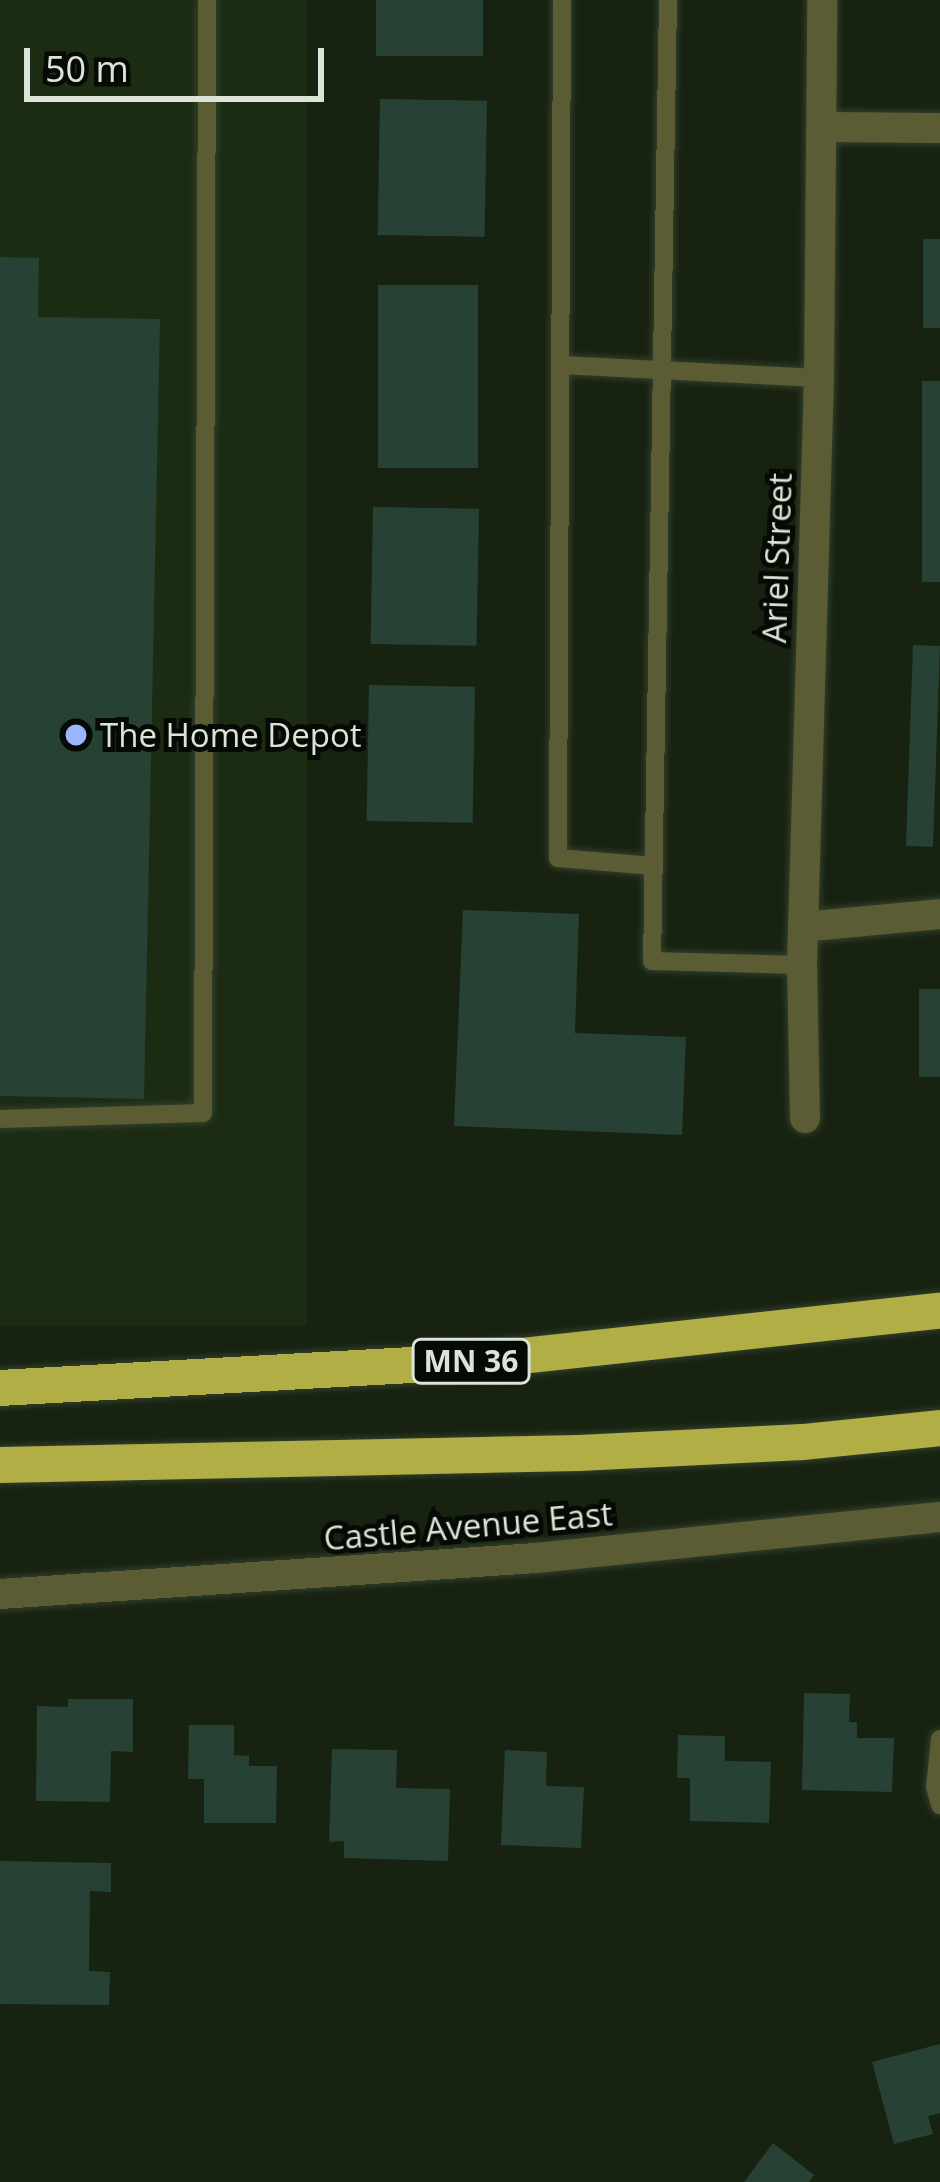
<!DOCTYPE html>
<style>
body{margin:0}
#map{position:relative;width:940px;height:2182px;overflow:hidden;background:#172310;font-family:"Open Sans",sans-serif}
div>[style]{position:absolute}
.built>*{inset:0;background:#1c2c13;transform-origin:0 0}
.building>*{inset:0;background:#284135;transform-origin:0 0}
.roads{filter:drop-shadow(0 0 3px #323e2c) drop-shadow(0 0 3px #323e2c)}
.service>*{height:18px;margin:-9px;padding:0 9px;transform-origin:9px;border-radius:9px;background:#5b5b34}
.minor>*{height:30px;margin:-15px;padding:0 15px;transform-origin:15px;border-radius:15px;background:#5b5b34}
.tertiary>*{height:30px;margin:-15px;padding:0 15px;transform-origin:15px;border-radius:15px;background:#5b5b34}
.motorway>*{height:36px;margin:-18px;padding:0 18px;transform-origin:18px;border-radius:18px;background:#b0ae45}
.dots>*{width:33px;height:33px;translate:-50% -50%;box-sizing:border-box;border:6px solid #060a04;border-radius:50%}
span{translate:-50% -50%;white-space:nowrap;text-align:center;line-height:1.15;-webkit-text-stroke:10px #060a04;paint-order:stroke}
.shield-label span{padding:3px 9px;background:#060a04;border:3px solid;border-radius:9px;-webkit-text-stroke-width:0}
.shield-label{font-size:30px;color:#dbe4d7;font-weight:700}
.street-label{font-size:33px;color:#dbe4d7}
.poi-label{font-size:33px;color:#dbe4d7}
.left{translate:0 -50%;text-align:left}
.scale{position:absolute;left:24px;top:48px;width:300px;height:54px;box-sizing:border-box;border:6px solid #dbe4d7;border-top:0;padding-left:15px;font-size:36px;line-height:42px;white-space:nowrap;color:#dbe4d7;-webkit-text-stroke:9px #060a04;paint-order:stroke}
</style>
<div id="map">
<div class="built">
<div style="left:0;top:0;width:307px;height:1326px"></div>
</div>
<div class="building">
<div style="left:376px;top:0;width:107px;height:56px"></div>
<div style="left:380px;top:99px;width:107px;height:136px;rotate:1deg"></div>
<div style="left:940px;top:239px;width:89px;height:17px;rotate:90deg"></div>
<div style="clip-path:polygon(0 257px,39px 258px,38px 317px,160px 319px,144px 1099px,0 1096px)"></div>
<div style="left:378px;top:285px;width:100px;height:183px"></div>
<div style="left:922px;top:381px;width:18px;height:201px"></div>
<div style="left:373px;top:507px;width:106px;height:137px;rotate:1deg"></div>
<div style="left:913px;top:645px;width:27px;height:201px;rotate:2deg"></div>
<div style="left:369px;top:685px;width:106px;height:136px;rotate:1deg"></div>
<div style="clip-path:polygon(463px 910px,579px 914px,575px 1033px,686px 1037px,682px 1135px,454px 1126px)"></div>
<div style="left:919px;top:989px;width:21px;height:88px"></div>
<div style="clip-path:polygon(804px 1693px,850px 1694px,849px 1722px,857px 1722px,857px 1738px,894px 1738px,892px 1792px,802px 1790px)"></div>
<div style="clip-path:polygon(68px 1699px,133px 1699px,133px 1752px,111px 1751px,110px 1802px,36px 1801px,37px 1706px,68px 1707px)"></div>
<div style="clip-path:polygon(189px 1725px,234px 1725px,234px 1755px,249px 1756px,249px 1766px,277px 1766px,276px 1823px,204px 1823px,204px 1779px,188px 1779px)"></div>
<div style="clip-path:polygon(678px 1735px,725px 1736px,725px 1761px,771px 1762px,769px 1823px,690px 1821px,690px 1778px,677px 1778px)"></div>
<div style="clip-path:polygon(332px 1749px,397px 1750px,396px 1788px,450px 1789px,448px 1861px,344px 1858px,344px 1841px,329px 1842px)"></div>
<div style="clip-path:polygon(505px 1750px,547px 1752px,546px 1786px,584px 1787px,581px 1848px,501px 1845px)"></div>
<div style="clip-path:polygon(0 1861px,111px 1863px,111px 1892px,90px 1891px,89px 1971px,110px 1972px,109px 2005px,0 2004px)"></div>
<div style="clip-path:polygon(940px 2044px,940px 2113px,928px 2116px,933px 2134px,894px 2144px,872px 2062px)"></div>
<div style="clip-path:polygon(773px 2143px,814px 2175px,809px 2182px,744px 2182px)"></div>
</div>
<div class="roads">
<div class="service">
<div style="left:562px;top:0;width:858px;rotate:90.27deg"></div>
<div style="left:558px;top:858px;width:95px;rotate:4.8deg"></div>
<div style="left:668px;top:0;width:961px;rotate:90.95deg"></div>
<div style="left:652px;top:961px;width:150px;rotate:1.5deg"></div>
<div style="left:560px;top:365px;width:259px;rotate:2.9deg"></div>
<div style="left:0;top:1119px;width:203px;rotate:-1.7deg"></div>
<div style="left:203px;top:1113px;width:1113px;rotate:-89.79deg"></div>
<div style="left:940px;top:1739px;width:48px;rotate:95.9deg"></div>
<div style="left:935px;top:1787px;width:19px;rotate:74deg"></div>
</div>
<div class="minor">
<div style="left:823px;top:127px;width:117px;rotate:0.5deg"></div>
<div style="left:803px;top:927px;width:138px;rotate:-5.4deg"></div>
<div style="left:805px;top:1118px;width:153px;rotate:-91.1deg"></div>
<div style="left:802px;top:965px;width:587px;rotate:-88.34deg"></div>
<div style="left:819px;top:378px;width:378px;rotate:-89.5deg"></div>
</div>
<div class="tertiary">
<div style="left:0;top:1594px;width:537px;rotate:-3.84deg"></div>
<div style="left:536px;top:1558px;width:406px;rotate:-5.8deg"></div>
</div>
<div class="motorway">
<div style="left:0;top:1388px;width:477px;rotate:-3.2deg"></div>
<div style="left:476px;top:1361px;width:467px;rotate:-6.2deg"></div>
<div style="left:0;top:1465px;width:579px;rotate:-1.19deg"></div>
<div style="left:579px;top:1453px;width:224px;rotate:-2.8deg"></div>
<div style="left:803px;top:1442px;width:138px;rotate:-5.8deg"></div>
</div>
</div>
<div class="dots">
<div style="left:76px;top:735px;background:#9ab5fd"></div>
</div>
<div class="shield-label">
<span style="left:471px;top:1361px">MN 36</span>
</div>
<div class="street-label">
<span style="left:777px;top:558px;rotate:-88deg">Ariel Street</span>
<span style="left:468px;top:1526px;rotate:-5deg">Castle Avenue East</span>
</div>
<div class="poi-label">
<span class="left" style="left:100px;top:735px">The Home Depot</span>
</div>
<div class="scale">50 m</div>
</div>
